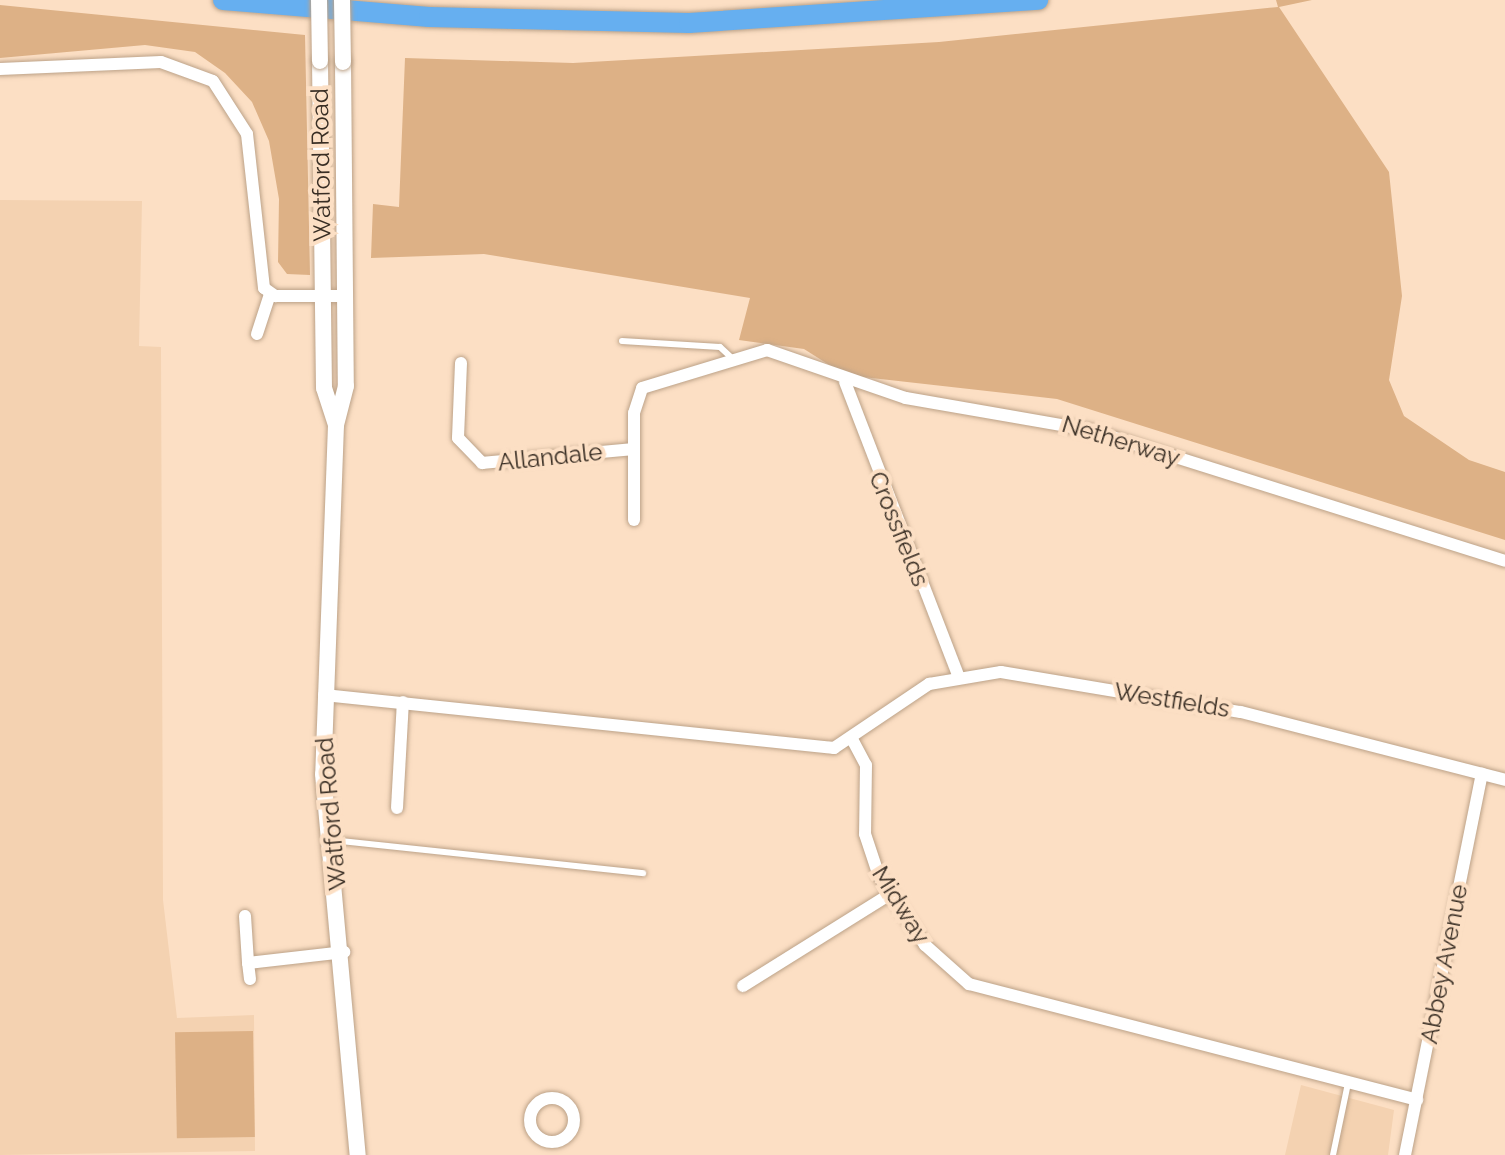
<!DOCTYPE html>
<style>
body{margin:0}
#map{position:relative;width:1505px;height:1155px;overflow:hidden;background:#fcdfc4;font-family:Raleway,sans-serif}
div>[style]{position:absolute}
.built>*{inset:0;background:#f4d2b1}
.green>*{inset:0;background:#ddb186;transform-origin:0 0}
.roads{filter:drop-shadow(0 0 2px #bca288) drop-shadow(0 0 2px #bca288)}
.service>*{height:6px;margin:-3px;padding:0 3px;transform-origin:3px;border-radius:3px;background:#fff}
.minor>*{height:12px;margin:-6px;padding:0 6px;transform-origin:6px;border-radius:6px;background:#fff}
.minor>.ring{margin:-6px;padding:0;box-sizing:content-box;background:none;border:12px solid #fff;border-radius:50%}
.secondary>*{height:16px;margin:-8px;padding:0 8px;transform-origin:8px;border-radius:8px;background:#fff}
.trunk>*{height:20px;margin:-10px;padding:0 10px;transform-origin:10px;border-radius:10px;background:#66aff0}
.bridges{filter:drop-shadow(0 0 2px #bca288) drop-shadow(0 0 2px #bca288)}
.secondary-bridge>*{height:16px;margin:-8px;padding:0 8px;transform-origin:8px;border-radius:8px;background:#fff}
span{translate:-50% -50%;white-space:nowrap;text-align:center;line-height:1.15;-webkit-text-stroke:8px #fcdfc4;paint-order:stroke}
.street-label{font-size:24px;color:#392e24}
</style>
<div id="map">
<div class="built">
<div style="clip-path:polygon(0 200px,142px 201px,139px 346px,161px 347px,163px 900px,177px 1018px,254px 1015px,255px 1151px,0 1155px)"></div>
<div style="clip-path:polygon(1301px 1085px,1394px 1110px,1388px 1155px,1285px 1155px)"></div>
</div>
<div class="green">
<div style="clip-path:polygon(1276px 0,1312px 0,1279px 7px,1389px 172px,1402px 296px,1389px 380px,1404px 416px,1469px 460px,1505px 472px,1505px 540px,1057px 399px,845px 375px,804px 349px,739px 340px,750px 298px,484px 254px,371px 258px,373px 204px,399px 207px,405px 58px,573px 63px,939px 42px,1278px 7px)"></div>
<div style="clip-path:polygon(0 5px,305px 35px,310px 275px,287px 274px,278px 262px,279px 199px,269px 141px,252px 102px,225px 73px,195px 52px,145px 45px,0 58px)"></div>
<div style="left:253px;top:1031px;width:106px;height:78px;rotate:89deg"></div>
</div>
<div class="roads">
<div class="service">
<div style="left:622px;top:341px;width:98px;rotate:3.5deg"></div>
<div style="left:720px;top:347px;width:18px;rotate:43deg"></div>
<div style="left:332px;top:840px;width:313px;rotate:6.1deg"></div>
<div style="left:1333px;top:1155px;width:74px;rotate:-78.2deg"></div>
</div>
<div class="minor">
<div style="left:0;top:69px;width:161px;rotate:-2.5deg"></div>
<div style="left:161px;top:62px;width:55px;rotate:20.1deg"></div>
<div style="left:213px;top:81px;width:63px;rotate:57.3deg"></div>
<div style="left:247px;top:134px;width:155px;rotate:83.7deg"></div>
<div style="left:264px;top:288px;width:14px;rotate:36deg"></div>
<div style="left:275px;top:296px;width:70px"></div>
<div style="left:257px;top:334px;width:42px;rotate:-72deg"></div>
<div style="left:461px;top:363px;width:75px;rotate:92.3deg"></div>
<div style="left:458px;top:438px;width:35px;rotate:46deg"></div>
<div style="left:482px;top:463px;width:152px;rotate:-5.3deg"></div>
<div style="left:845px;top:382px;width:314px;rotate:68.9deg"></div>
<div style="left:634px;top:520px;width:107px;rotate:-90deg"></div>
<div style="left:634px;top:413px;width:26px;rotate:-72deg"></div>
<div style="left:642px;top:388px;width:131px;rotate:-16.9deg"></div>
<div style="left:767px;top:350px;width:147px;rotate:19.1deg"></div>
<div style="left:906px;top:398px;width:187px;rotate:9.9deg"></div>
<div style="left:1090px;top:430px;width:435px;rotate:17.5deg"></div>
<div style="left:324px;top:695px;width:513px;rotate:5.93deg"></div>
<div style="left:834px;top:748px;width:115px;rotate:-34deg"></div>
<div style="left:929px;top:684px;width:73px;rotate:-9.5deg"></div>
<div style="left:1001px;top:672px;width:243px;rotate:9.5deg"></div>
<div style="left:1241px;top:712px;width:273px;rotate:14.4deg"></div>
<div style="left:852px;top:739px;width:30px;rotate:62deg"></div>
<div style="left:866px;top:765px;width:69px;rotate:90.8deg"></div>
<div style="left:865px;top:834px;width:44px;rotate:71.6deg"></div>
<div style="left:879px;top:876px;width:83px;rotate:56.3deg"></div>
<div style="left:925px;top:945px;width:59px;rotate:41.6deg"></div>
<div style="left:969px;top:984px;width:463px;rotate:14.5deg"></div>
<div style="left:397px;top:808px;width:106px;rotate:-86.8deg"></div>
<div style="left:245px;top:916px;width:47px;rotate:86.3deg"></div>
<div style="left:250px;top:979px;width:16px;rotate:-97deg"></div>
<div style="left:248px;top:963px;width:97px;rotate:-6.5deg"></div>
<div style="left:743px;top:986px;width:173px;rotate:-32deg"></div>
<div class="ring" style="left:530px;top:1098px;width:32px;height:32px"></div>
<div style="left:1405px;top:1155px;width:389px;rotate:-78.6deg"></div>
</div>
<div class="secondary">
<div style="left:320px;top:61px;width:327px;rotate:89.3deg"></div>
<div style="left:324px;top:388px;width:39px;rotate:72deg"></div>
<div style="left:343px;top:62px;width:324px;rotate:89.5deg"></div>
<div style="left:346px;top:386px;width:40px;rotate:104.4deg"></div>
<div style="left:336px;top:425px;width:349px;rotate:92.1deg"></div>
<div style="left:323px;top:774px;width:383px;rotate:84.8deg"></div>
</div>
<div class="trunk">
<div style="left:223px;top:0;width:207px;rotate:4.7deg"></div>
<div style="left:429px;top:17px;width:260px;rotate:1.3deg"></div>
<div style="left:689px;top:23px;width:350px;rotate:-3.8deg"></div>
</div>
</div>
<div class="bridges">
<div class="secondary-bridge">
<div style="left:319px;top:0;width:61px;rotate:89.1deg"></div>
<div style="left:342px;top:0;width:62px;rotate:89.1deg"></div>
</div>
</div>
<div class="street-label">
<span style="left:321px;top:165px;rotate:-91deg">Watford Road</span>
<span style="left:1121px;top:441px;rotate:17deg">Netherway</span>
<span style="left:550px;top:457px;rotate:-6deg">Allandale</span>
<span style="left:899px;top:529px;rotate:68deg">Crossfields</span>
<span style="left:1172px;top:700px;rotate:9deg">Westfields</span>
<span style="left:331px;top:814px;rotate:-95deg">Watford Road</span>
<span style="left:901px;top:905px;rotate:58deg">Midway</span>
<span style="left:1444px;top:964px;rotate:-79deg">Abbey Avenue</span>
</div>
</div>
